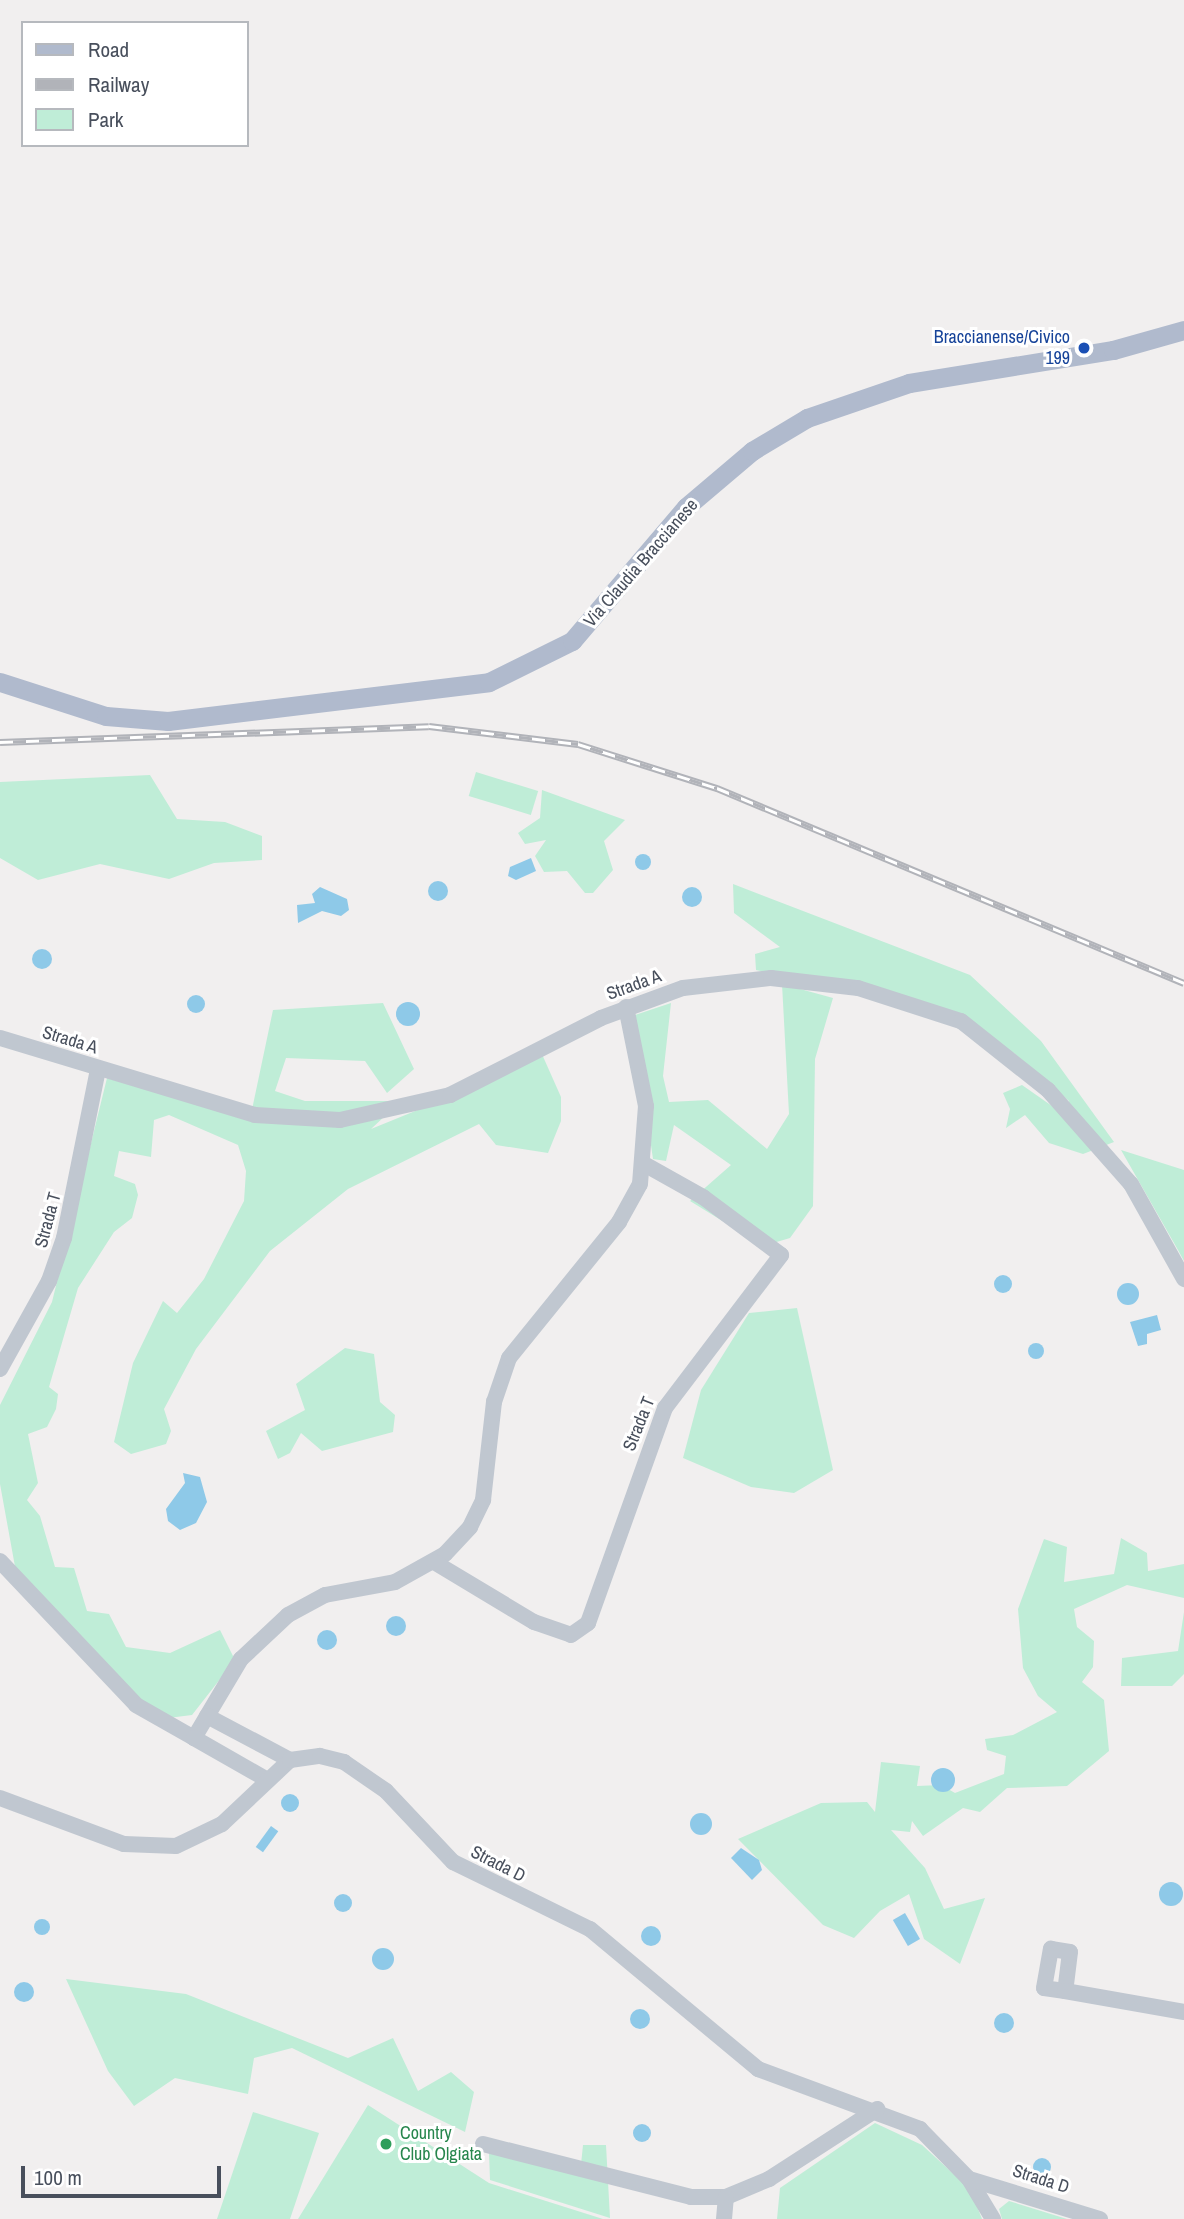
<!DOCTYPE html>
<style>
body{margin:0}
#map{position:relative;width:1184px;height:2219px;overflow:hidden;background:#f1efef;font-family:"Archivo Narrow",sans-serif}
div>[style]{position:absolute}
.green>*{inset:0;background:#bfedd7;transform-origin:0 0}
.water>*{inset:0;background:#8ec9e8;transform-origin:0 0}
.round{border-radius:50%}
.minor>*{height:16px;margin:-8px;padding:0 8px;transform-origin:8px;border-radius:8px;background:#c0c7d0}
.major>*{height:19px;margin:-9.5px;padding:0 9.5px;transform-origin:9.5px;border-radius:9.5px;background:#b0bacd}
.rail>*{height:7px;margin-top:-3.5px;transform-origin:0;background:repeating-linear-gradient(90deg,#fff 0 13px,#b1b3b9 0 26px);box-sizing:border-box;border-block:2px solid #b1b3b9}
.dots>*{width:19px;height:19px;translate:-50% -50%;box-sizing:border-box;border:4px solid #fff;border-radius:50%}
span{translate:-50% -50%;white-space:nowrap;text-align:center;line-height:1.15;-webkit-text-stroke:6px #fff;paint-order:stroke}
.transit-label{font-size:18px;color:#164399}
.right{translate:-100% -50%;text-align:right}
.street-label{font-size:18px;color:#484f5c}
.leisure-label{font-size:18px;color:#27864d}
.left{translate:0 -50%;text-align:left}
.legend{position:absolute;left:21px;top:21px;width:228px;height:126px;box-sizing:border-box;background:#fff;border:2px solid #b6b9be;margin:0;padding:9px 12px;list-style:none;font-size:21px;color:#484f5c}
.legend li{display:flex;align-items:center;gap:14px;height:35px}
.legend b{width:35px;border:2px solid #b6b9be}
.scale{position:absolute;left:21px;top:2166px;width:200px;height:32px;box-sizing:border-box;border:4px solid #484f5c;border-top:0;padding-left:9px;font-size:21px;line-height:24px;white-space:nowrap;color:#484f5c;-webkit-text-stroke:5px #fff;paint-order:stroke}
</style>
<div id="map">
<div class="green">
<div style="left:476px;top:772px;width:65px;height:25px;rotate:17deg"></div>
<div style="clip-path:polygon(150px 775px,177px 819px,225px 822px,262px 836px,262px 860px,214px 863px,169px 879px,100px 864px,38px 880px,0 858px,0 782px)"></div>
<div style="clip-path:polygon(542px 790px,625px 820px,604px 841px,613px 870px,593px 893px,585px 893px,567px 871px,544px 872px,535px 856px,546px 840px,525px 844px,518px 833px,540px 818px)"></div>
<div style="clip-path:polygon(733px 884px,970px 975px,1041px 1041px,1114px 1142px,1083px 1154px,1049px 1143px,1025px 1115px,1006px 1128px,1010px 1109px,1003px 1093px,1022px 1085px,1062px 1113px,1069px 1101px,1014px 1053px,986px 1043px,959px 1015px,756px 970px,755px 954px,780px 947px,734px 913px)"></div>
<div style="clip-path:polygon(782px 984px,833px 998px,815px 1059px,813px 1206px,790px 1238px,763px 1246px,690px 1201px,731px 1165px,674px 1125px,666px 1161px,653px 1159px,632px 1016px,671px 1003px,663px 1076px,669px 1102px,708px 1100px,767px 1149px,789px 1114px)"></div>
<div style="clip-path:polygon(383px 1003px,414px 1069px,387px 1093px,365px 1061px,286px 1058px,275px 1091px,305px 1101px,401px 1101px,371px 1129px,501px 1076px,541px 1052px,561px 1097px,561px 1121px,548px 1153px,496px 1145px,479px 1124px,348px 1189px,270px 1251px,196px 1349px,164px 1409px,171px 1431px,166px 1444px,131px 1454px,114px 1442px,133px 1363px,163px 1301px,177px 1313px,204px 1279px,244px 1201px,246px 1171px,238px 1145px,169px 1115px,154px 1120px,151px 1157px,119px 1151px,114px 1176px,135px 1184px,138px 1195px,132px 1218px,114px 1232px,78px 1288px,49px 1387px,58px 1394px,56px 1409px,47px 1427px,28px 1434px,38px 1483px,27px 1500px,40px 1516px,55px 1567px,74px 1568px,87px 1611px,109px 1614px,126px 1647px,170px 1653px,220px 1630px,235px 1660px,192px 1715px,168px 1718px,134px 1695px,16px 1572px,0 1484px,0 1405px,52px 1302px,107px 1078px,250px 1119px,273px 1010px)"></div>
<div style="clip-path:polygon(1121px 1150px,1184px 1170px,1184px 1261px,1178px 1250px)"></div>
<div style="clip-path:polygon(797px 1308px,833px 1470px,794px 1493px,751px 1487px,683px 1458px,701px 1390px,749px 1313px)"></div>
<div style="clip-path:polygon(345px 1348px,374px 1354px,380px 1402px,395px 1415px,393px 1432px,322px 1451px,301px 1433px,290px 1453px,278px 1459px,266px 1431px,305px 1410px,296px 1384px)"></div>
<div style="clip-path:polygon(1121px 1538px,1147px 1553px,1148px 1571px,1184px 1564px,1184px 1598px,1127px 1585px,1074px 1609px,1077px 1627px,1094px 1641px,1093px 1667px,1082px 1682px,1104px 1700px,1109px 1751px,1067px 1786px,1007px 1788px,980px 1812px,963px 1808px,923px 1836px,912px 1821px,910px 1832px,891px 1830px,925px 1868px,944px 1909px,985px 1898px,960px 1964px,924px 1939px,909px 1894px,880px 1911px,854px 1938px,823px 1925px,738px 1839px,821px 1803px,867px 1802px,875px 1812px,881px 1762px,920px 1766px,917px 1786px,941px 1785px,955px 1793px,1004px 1774px,1006px 1756px,987px 1750px,985px 1739px,1013px 1735px,1057px 1712px,1038px 1696px,1023px 1668px,1018px 1609px,1044px 1539px,1067px 1547px,1064px 1582px,1114px 1574px)"></div>
<div style="clip-path:polygon(1184px 1612px,1184px 1674px,1172px 1686px,1121px 1686px,1122px 1658px,1178px 1651px)"></div>
<div style="clip-path:polygon(66px 1979px,186px 1994px,348px 2058px,393px 2038px,418px 2091px,451px 2072px,474px 2092px,465px 2132px,292px 2048px,254px 2058px,248px 2094px,175px 2078px,134px 2106px,108px 2071px)"></div>
<div style="clip-path:polygon(368px 2105px,489px 2183px,603px 2219px,298px 2219px)"></div>
<div style="clip-path:polygon(253px 2112px,319px 2133px,290px 2219px,217px 2219px)"></div>
<div style="clip-path:polygon(875px 2123px,922px 2145px,970px 2189px,982px 2219px,777px 2219px,780px 2188px)"></div>
<div style="clip-path:polygon(583px 2145px,606px 2145px,610px 2218px,490px 2180px,489px 2153px,580px 2174px)"></div>
<div style="clip-path:polygon(1009px 2201px,1067px 2219px,1002px 2219px,999px 2209px)"></div>
</div>
<div class="water">
<div class="round" style="left:635px;top:854px;width:16px;height:16px"></div>
<div style="clip-path:polygon(531px 858px,536px 871px,516px 880px,508px 876px,510px 867px)"></div>
<div class="round" style="left:428px;top:881px;width:20px;height:20px"></div>
<div style="clip-path:polygon(320px 887px,347px 899px,349px 910px,341px 916px,322px 911px,298px 923px,297px 905px,315px 903px,312px 894px)"></div>
<div class="round" style="left:682px;top:887px;width:20px;height:20px"></div>
<div class="round" style="left:32px;top:949px;width:20px;height:20px"></div>
<div class="round" style="left:187px;top:995px;width:18px;height:18px"></div>
<div class="round" style="left:396px;top:1002px;width:24px;height:24px"></div>
<div class="round" style="left:994px;top:1275px;width:18px;height:18px"></div>
<div class="round" style="left:1117px;top:1283px;width:22px;height:22px"></div>
<div style="clip-path:polygon(1157px 1315px,1161px 1330px,1147px 1334px,1147px 1344px,1138px 1346px,1130px 1322px)"></div>
<div class="round" style="left:1028px;top:1343px;width:16px;height:16px"></div>
<div style="clip-path:polygon(183px 1473px,200px 1477px,207px 1502px,196px 1523px,180px 1530px,168px 1521px,166px 1509px,185px 1483px)"></div>
<div class="round" style="left:386px;top:1616px;width:20px;height:20px"></div>
<div class="round" style="left:317px;top:1630px;width:20px;height:20px"></div>
<div class="round" style="left:931px;top:1768px;width:24px;height:24px"></div>
<div class="round" style="left:281px;top:1794px;width:18px;height:18px"></div>
<div class="round" style="left:690px;top:1813px;width:22px;height:22px"></div>
<div style="left:271px;top:1826px;width:9px;height:26px;rotate:36deg"></div>
<div style="clip-path:polygon(741px 1848px,759px 1860px,762px 1870px,752px 1880px,731px 1858px)"></div>
<div class="round" style="left:1159px;top:1882px;width:24px;height:24px"></div>
<div class="round" style="left:334px;top:1894px;width:18px;height:18px"></div>
<div style="left:905px;top:1913px;width:30px;height:14px;rotate:60deg"></div>
<div class="round" style="left:34px;top:1919px;width:16px;height:16px"></div>
<div class="round" style="left:641px;top:1926px;width:20px;height:20px"></div>
<div class="round" style="left:372px;top:1948px;width:22px;height:22px"></div>
<div class="round" style="left:14px;top:1982px;width:20px;height:20px"></div>
<div class="round" style="left:630px;top:2009px;width:20px;height:20px"></div>
<div class="round" style="left:994px;top:2013px;width:20px;height:20px"></div>
<div class="round" style="left:633px;top:2124px;width:18px;height:18px"></div>
<div class="round" style="left:1033px;top:2158px;width:18px;height:18px"></div>
</div>
<div class="minor">
<div style="left:0;top:1038px;width:266px;rotate:16.8deg"></div>
<div style="left:255px;top:1115px;width:85px;rotate:3.4deg"></div>
<div style="left:340px;top:1120px;width:113px;rotate:-12.8deg"></div>
<div style="left:450px;top:1095px;width:169px;rotate:-27deg"></div>
<div style="left:601px;top:1018px;width:87px;rotate:-20.1deg"></div>
<div style="left:683px;top:988px;width:89px;rotate:-6.5deg"></div>
<div style="left:771px;top:978px;width:88px;rotate:6.6deg"></div>
<div style="left:858px;top:988px;width:108px;rotate:17.8deg"></div>
<div style="left:961px;top:1021px;width:111px;rotate:38.4deg"></div>
<div style="left:1048px;top:1090px;width:125px;rotate:48.6deg"></div>
<div style="left:1131px;top:1184px;width:109px;rotate:60.8deg"></div>
<div style="left:0;top:1369px;width:101px;rotate:-60.9deg"></div>
<div style="left:49px;top:1281px;width:46px;rotate:-70.8deg"></div>
<div style="left:64px;top:1238px;width:172px;rotate:-78.6deg"></div>
<div style="left:0;top:1561px;width:198px;rotate:46.6deg"></div>
<div style="left:136px;top:1705px;width:67px;rotate:29.6deg"></div>
<div style="left:194px;top:1738px;width:92px;rotate:-59.3deg"></div>
<div style="left:241px;top:1659px;width:64px;rotate:-43.1deg"></div>
<div style="left:288px;top:1615px;width:42px;rotate:-28.4deg"></div>
<div style="left:325px;top:1595px;width:71px;rotate:-10.5deg"></div>
<div style="left:395px;top:1582px;width:57px;rotate:-29.2deg"></div>
<div style="left:445px;top:1554px;width:37px;rotate:-47deg"></div>
<div style="left:470px;top:1527px;width:30px;rotate:-64deg"></div>
<div style="left:483px;top:1500px;width:99px;rotate:-83.6deg"></div>
<div style="left:494px;top:1402px;width:46px;rotate:-71.2deg"></div>
<div style="left:509px;top:1358px;width:175px;rotate:-51deg"></div>
<div style="left:619px;top:1222px;width:43px;rotate:-61.1deg"></div>
<div style="left:640px;top:1184px;width:78px;rotate:-85.6deg"></div>
<div style="left:646px;top:1106px;width:101px;rotate:-101.4deg"></div>
<div style="left:434px;top:1562px;width:117px;rotate:31deg"></div>
<div style="left:534px;top:1622px;width:39px;rotate:19deg"></div>
<div style="left:571px;top:1635px;width:21px;rotate:-35deg"></div>
<div style="left:588px;top:1623px;width:228px;rotate:-70.3deg"></div>
<div style="left:665px;top:1408px;width:192px;rotate:-52.8deg"></div>
<div style="left:781px;top:1255px;width:97px;rotate:-143.4deg"></div>
<div style="left:703px;top:1197px;width:65px;rotate:-150.7deg"></div>
<div style="left:207px;top:1716px;width:94px;rotate:27.9deg"></div>
<div style="left:194px;top:1738px;width:83px;rotate:29.7deg"></div>
<div style="left:0;top:1798px;width:132px;rotate:20.4deg"></div>
<div style="left:124px;top:1844px;width:52px;rotate:2.2deg"></div>
<div style="left:176px;top:1846px;width:51px;rotate:-25.6deg"></div>
<div style="left:222px;top:1824px;width:93px;rotate:-43.3deg"></div>
<div style="left:290px;top:1760px;width:30px;rotate:-8deg"></div>
<div style="left:320px;top:1756px;width:25px;rotate:14deg"></div>
<div style="left:344px;top:1762px;width:51px;rotate:34.6deg"></div>
<div style="left:386px;top:1791px;width:98px;rotate:46.7deg"></div>
<div style="left:453px;top:1862px;width:153px;rotate:26.1deg"></div>
<div style="left:590px;top:1929px;width:219px;rotate:39.8deg"></div>
<div style="left:758px;top:2069px;width:173px;rotate:20.3deg"></div>
<div style="left:920px;top:2129px;width:70px;rotate:45.6deg"></div>
<div style="left:969px;top:2179px;width:47px;rotate:59deg"></div>
<div style="left:1065px;top:1991px;width:21px;rotate:-172deg"></div>
<div style="left:1044px;top:1988px;width:40px;rotate:-80deg"></div>
<div style="left:1051px;top:1949px;width:19px;rotate:9deg"></div>
<div style="left:1070px;top:1952px;width:39px;rotate:97deg"></div>
<div style="left:1065px;top:1991px;width:121px;rotate:10deg"></div>
<div style="left:483px;top:2144px;width:215px;rotate:14.3deg"></div>
<div style="left:691px;top:2197px;width:35px"></div>
<div style="left:726px;top:2197px;width:47px;rotate:-22.7deg"></div>
<div style="left:769px;top:2179px;width:129px;rotate:-32.9deg"></div>
<div style="left:969px;top:2179px;width:137px;rotate:17deg"></div>
<div style="left:724px;top:2219px;width:22px;rotate:-85deg"></div>
</div>
<div class="major">
<div style="left:0;top:682px;width:111px;rotate:17.8deg"></div>
<div style="left:106px;top:716px;width:62px;rotate:4.6deg"></div>
<div style="left:168px;top:721px;width:323px;rotate:-6.9deg"></div>
<div style="left:489px;top:682px;width:93px;rotate:-26.3deg"></div>
<div style="left:572px;top:641px;width:176px;rotate:-49.6deg"></div>
<div style="left:686px;top:507px;width:87px;rotate:-40.3deg"></div>
<div style="left:752px;top:451px;width:64px;rotate:-31deg"></div>
<div style="left:807px;top:418px;width:108px;rotate:-18.9deg"></div>
<div style="left:909px;top:383px;width:207px;rotate:-9.2deg"></div>
<div style="left:1113px;top:350px;width:74px;rotate:-15.7deg"></div>
</div>
<div class="rail">
<div style="left:0;top:742px;width:429px;rotate:-2.1deg"></div>
<div style="left:429px;top:726px;width:150px;rotate:6.9deg"></div>
<div style="left:578px;top:744px;width:146px;rotate:17.6deg"></div>
<div style="left:717px;top:788px;width:506px;rotate:22.66deg"></div>
</div>
<div class="dots">
<div style="left:1084px;top:348px;background:#1a4fb4"></div>
<div style="left:386px;top:2144px;background:#2e9e5b"></div>
</div>
<div class="transit-label">
<span class="right" style="left:1070px;top:348px">Braccianense/Civico<br>199</span>
</div>
<div class="street-label">
<span style="left:641px;top:563px;rotate:-49deg">Via Claudia Braccianese</span>
<span style="left:634px;top:985px;rotate:-20deg">Strada A</span>
<span style="left:70px;top:1040px;rotate:17deg">Strada A</span>
<span style="left:48px;top:1220px;rotate:-75deg">Strada T</span>
<span style="left:639px;top:1424px;rotate:-68deg">Strada T</span>
<span style="left:498px;top:1864px;rotate:27deg">Strada D</span>
<span style="left:1041px;top:2179px;rotate:18deg">Strada D</span>
</div>
<div class="leisure-label">
<span class="left" style="left:400px;top:2144px">Country<br>Club Olgiata</span>
</div>
<ul class="legend">
<li><b style="height:9px;background:#b0bacd"></b>Road</li>
<li><b style="height:9px;background:#b1b3b9"></b>Railway</li>
<li><b style="height:19px;background:#bfedd7"></b>Park</li>
</ul>
<div class="scale">100 m</div>
</div>
